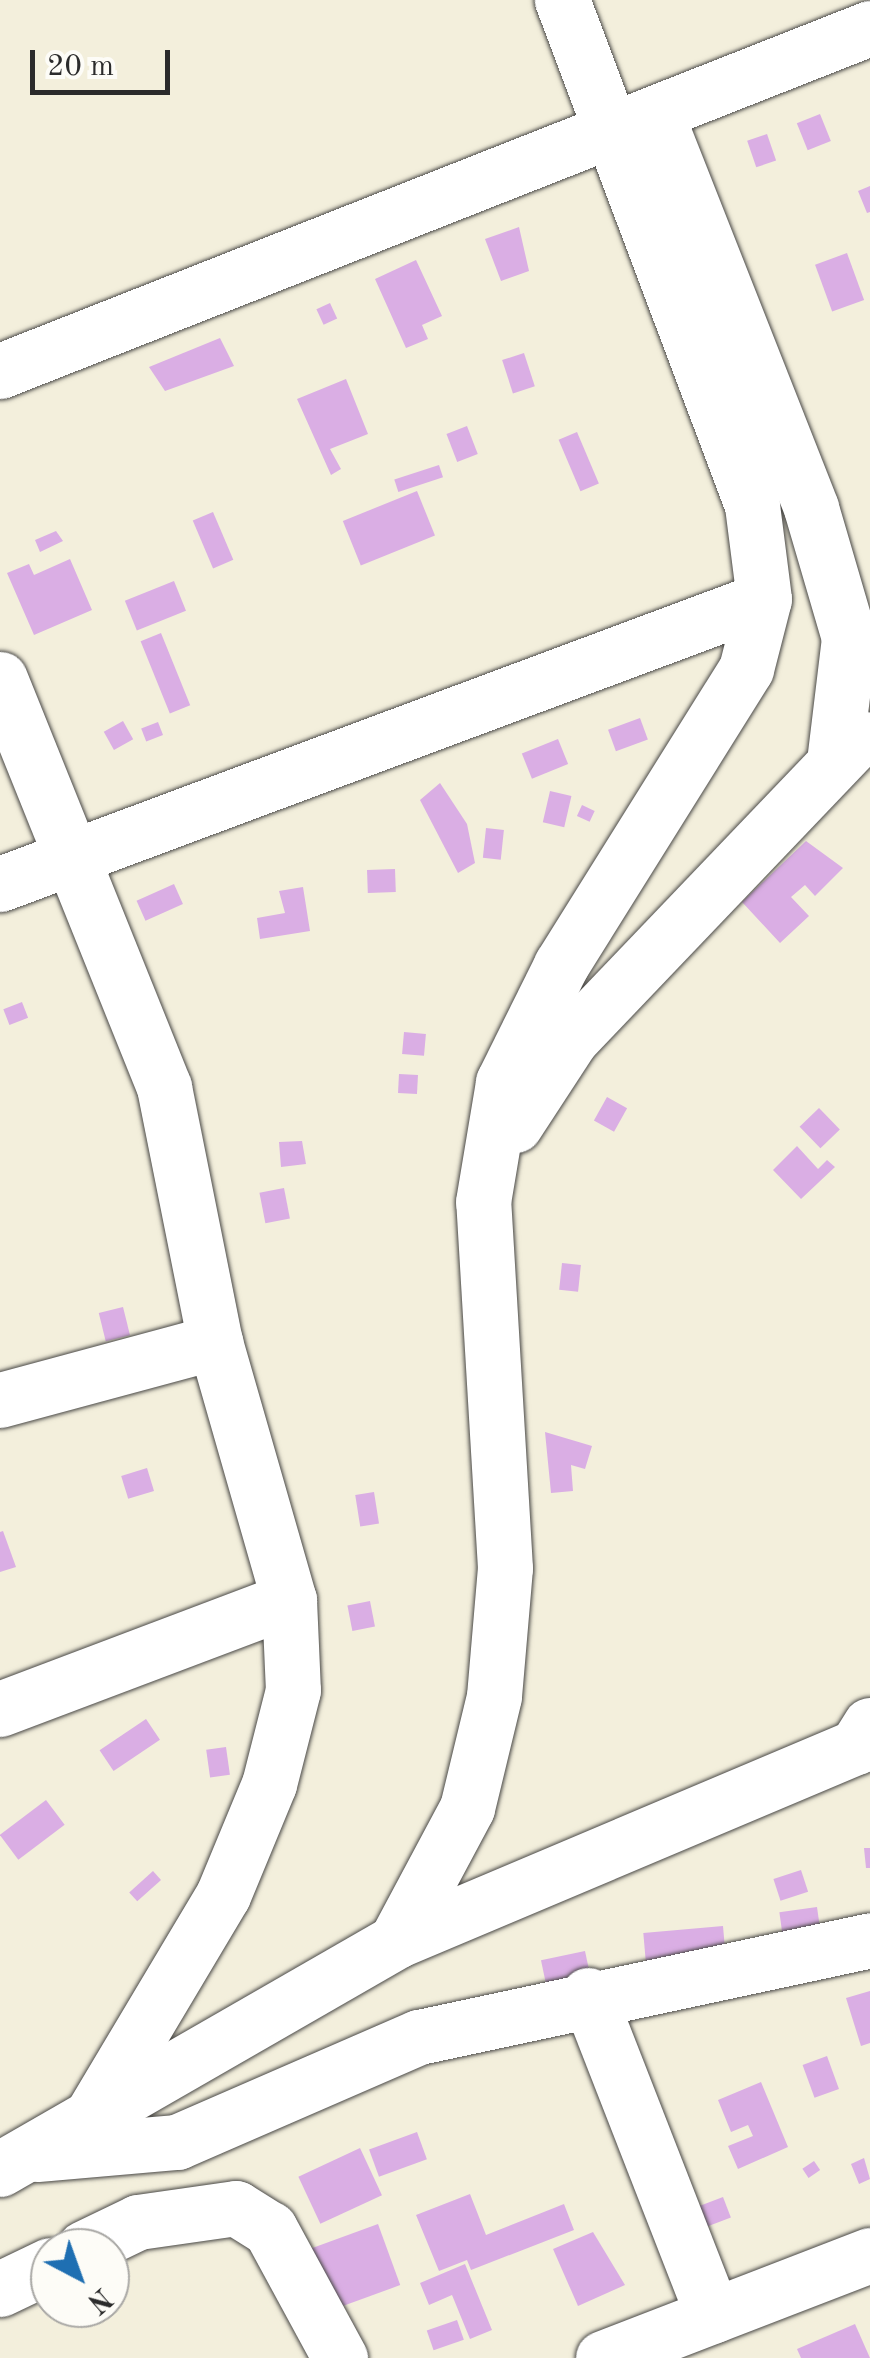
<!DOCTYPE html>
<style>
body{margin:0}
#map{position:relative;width:870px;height:2358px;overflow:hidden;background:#f3efdc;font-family:"Old Standard TT",serif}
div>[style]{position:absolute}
.building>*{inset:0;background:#daaee4;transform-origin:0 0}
.roads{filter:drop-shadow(0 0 2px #494846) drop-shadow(0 0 2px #494846)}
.minor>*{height:55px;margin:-27.5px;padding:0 27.5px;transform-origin:27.5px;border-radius:27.5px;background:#fff}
span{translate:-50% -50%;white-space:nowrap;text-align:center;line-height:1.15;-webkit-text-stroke:9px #fdfcf7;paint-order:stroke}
.north{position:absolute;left:30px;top:2228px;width:100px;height:100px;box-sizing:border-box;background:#fdfcf7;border:2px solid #a9a8a5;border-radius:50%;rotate:139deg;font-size:28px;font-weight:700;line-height:40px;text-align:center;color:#2b2b2b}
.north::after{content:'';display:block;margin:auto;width:35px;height:45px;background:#1f6fb2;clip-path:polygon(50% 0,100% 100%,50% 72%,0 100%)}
.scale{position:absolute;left:30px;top:50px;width:140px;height:45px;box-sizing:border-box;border:5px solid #2b2b2b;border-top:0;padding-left:12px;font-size:30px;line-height:35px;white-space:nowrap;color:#2b2b2b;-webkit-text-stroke:8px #fdfcf7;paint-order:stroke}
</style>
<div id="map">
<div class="building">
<div style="left:820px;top:114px;width:29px;height:25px;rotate:68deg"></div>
<div style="left:767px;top:134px;width:28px;height:21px;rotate:71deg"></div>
<div style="clip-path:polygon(870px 186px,870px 212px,867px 213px,858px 191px)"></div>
<div style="clip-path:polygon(519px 227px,529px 271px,501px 281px,485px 239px)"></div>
<div style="left:847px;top:253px;width:50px;height:34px;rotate:70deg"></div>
<div style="clip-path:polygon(416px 260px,442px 316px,422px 325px,428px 339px,406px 348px,375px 279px)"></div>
<div style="left:330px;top:303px;width:17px;height:15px;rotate:65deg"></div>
<div style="clip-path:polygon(220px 338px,234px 366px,165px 391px,149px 367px)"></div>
<div style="left:524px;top:353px;width:35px;height:23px;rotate:72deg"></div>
<div style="clip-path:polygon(346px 379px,368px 434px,330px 449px,341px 469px,331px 475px,297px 399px)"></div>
<div style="left:467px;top:426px;width:30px;height:22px;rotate:69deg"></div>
<div style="left:577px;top:432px;width:56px;height:20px;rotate:67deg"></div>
<div style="left:439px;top:465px;width:13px;height:47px;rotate:72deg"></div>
<div style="left:417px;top:491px;width:48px;height:80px;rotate:68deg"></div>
<div style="left:213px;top:512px;width:52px;height:22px;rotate:67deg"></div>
<div style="clip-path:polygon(56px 531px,63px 541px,40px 552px,35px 540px)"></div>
<div style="clip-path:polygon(70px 559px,92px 610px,34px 635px,7px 573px,29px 564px,34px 575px)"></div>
<div style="left:174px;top:581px;width:32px;height:53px;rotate:68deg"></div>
<div style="left:161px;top:633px;width:78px;height:22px;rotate:68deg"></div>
<div style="left:640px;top:718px;width:23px;height:34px;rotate:70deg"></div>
<div style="left:123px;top:721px;width:21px;height:22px;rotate:61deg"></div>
<div style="left:158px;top:722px;width:14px;height:18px;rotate:69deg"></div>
<div style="left:558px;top:739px;width:27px;height:39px;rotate:68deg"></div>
<div style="clip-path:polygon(440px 783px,467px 824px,475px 863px,458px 873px,420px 800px)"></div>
<div style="left:550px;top:791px;width:22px;height:32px;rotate:13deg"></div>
<div style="left:582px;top:805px;width:14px;height:12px;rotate:25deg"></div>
<div style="left:486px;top:828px;width:18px;height:30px;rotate:6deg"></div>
<div style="clip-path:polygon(806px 841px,843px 868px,815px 896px,805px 885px,791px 897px,809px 916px,780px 943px,742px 902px)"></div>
<div style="left:395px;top:869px;width:23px;height:28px;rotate:88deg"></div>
<div style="left:174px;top:884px;width:22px;height:41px;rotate:66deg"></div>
<div style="clip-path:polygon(303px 887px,310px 931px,260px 939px,257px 918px,285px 913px,279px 891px)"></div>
<div style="left:22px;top:1002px;width:17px;height:20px;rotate:69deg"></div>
<div style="left:404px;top:1032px;width:22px;height:22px;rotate:5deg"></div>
<div style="left:399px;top:1074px;width:19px;height:19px;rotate:3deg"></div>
<div style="left:607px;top:1097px;width:23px;height:27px;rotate:29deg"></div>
<div style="left:819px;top:1108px;width:30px;height:27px;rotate:46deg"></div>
<div style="clip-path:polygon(302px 1141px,306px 1164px,281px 1167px,279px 1142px)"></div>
<div style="clip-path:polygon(797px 1146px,818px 1169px,827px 1160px,835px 1167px,801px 1199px,773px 1170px)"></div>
<div style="left:284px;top:1188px;width:31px;height:25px;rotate:79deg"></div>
<div style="left:562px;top:1263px;width:19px;height:27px;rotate:6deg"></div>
<div style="left:123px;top:1307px;width:29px;height:25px;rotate:76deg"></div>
<div style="clip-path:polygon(545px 1432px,592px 1446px,585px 1469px,571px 1465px,573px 1491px,551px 1493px)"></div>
<div style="left:147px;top:1468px;width:24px;height:27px;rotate:73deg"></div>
<div style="left:374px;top:1492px;width:32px;height:19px;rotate:81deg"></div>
<div style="clip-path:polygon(3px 1531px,16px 1567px,0 1572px,0 1532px)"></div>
<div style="left:370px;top:1601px;width:26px;height:23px;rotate:79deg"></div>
<div style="left:146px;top:1719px;width:25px;height:56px;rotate:56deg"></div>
<div style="left:226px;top:1747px;width:28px;height:20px;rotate:82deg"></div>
<div style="left:46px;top:1800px;width:31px;height:58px;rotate:53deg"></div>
<div style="clip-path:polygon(864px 1848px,870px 1848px,870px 1868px,866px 1868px)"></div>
<div style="left:801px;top:1870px;width:23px;height:29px;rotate:72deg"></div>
<div style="left:153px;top:1871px;width:12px;height:32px;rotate:48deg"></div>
<div style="left:817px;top:1907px;width:27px;height:38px;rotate:82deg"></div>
<div style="left:723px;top:1926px;width:32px;height:80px;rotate:85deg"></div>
<div style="left:585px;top:1951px;width:25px;height:45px;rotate:78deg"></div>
<div style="clip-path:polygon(870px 1991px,870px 2043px,861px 2046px,846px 1998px)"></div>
<div style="left:827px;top:2056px;width:35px;height:26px;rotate:70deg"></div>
<div style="clip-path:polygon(761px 2082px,788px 2147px,738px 2169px,728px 2146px,753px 2136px,748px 2125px,731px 2132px,718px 2100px)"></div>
<div style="left:417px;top:2132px;width:29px;height:51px;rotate:70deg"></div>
<div style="left:360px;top:2148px;width:52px;height:68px;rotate:65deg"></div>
<div style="clip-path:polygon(864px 2158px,870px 2179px,859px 2184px,851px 2164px)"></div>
<div style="left:814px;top:2161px;width:11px;height:14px;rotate:56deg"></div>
<div style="clip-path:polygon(470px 2194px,486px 2235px,564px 2204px,574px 2230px,471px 2270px,467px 2260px,439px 2271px,416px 2215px)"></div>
<div style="left:723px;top:2197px;width:22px;height:33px;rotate:69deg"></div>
<div style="left:378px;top:2224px;width:65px;height:72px;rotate:70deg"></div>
<div style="clip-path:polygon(593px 2232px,625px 2285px,578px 2306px,553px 2249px)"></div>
<div style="clip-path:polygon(465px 2264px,492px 2330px,470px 2339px,452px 2295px,429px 2305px,420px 2283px)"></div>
<div style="left:457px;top:2320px;width:21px;height:32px;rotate:71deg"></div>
<div style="clip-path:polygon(855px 2324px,870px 2358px,801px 2358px,797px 2349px)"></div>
</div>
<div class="roads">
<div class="minor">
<div style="left:656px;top:114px;width:423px;rotate:68.5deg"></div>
<div style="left:811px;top:508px;width:135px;rotate:73.7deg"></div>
<div style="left:849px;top:638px;width:125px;rotate:96.9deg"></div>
<div style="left:0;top:371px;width:935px;rotate:-21.52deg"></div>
<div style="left:0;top:679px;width:440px;rotate:68.1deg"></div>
<div style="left:164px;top:1087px;width:260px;rotate:78.7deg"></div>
<div style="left:215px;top:1342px;width:268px;rotate:74deg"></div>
<div style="left:289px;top:1600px;width:90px;rotate:87.5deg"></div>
<div style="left:293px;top:1690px;width:97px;rotate:104.3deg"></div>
<div style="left:269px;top:1784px;width:120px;rotate:112.5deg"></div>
<div style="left:223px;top:1895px;width:256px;rotate:120.8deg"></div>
<div style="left:0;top:884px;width:815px;rotate:-20.46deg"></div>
<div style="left:515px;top:1125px;width:103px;rotate:-56.9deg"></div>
<div style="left:571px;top:1039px;width:417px;rotate:-46.3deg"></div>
<div style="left:0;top:1400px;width:223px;rotate:-15.1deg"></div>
<div style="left:0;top:1709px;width:309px;rotate:-20.7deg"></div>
<div style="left:396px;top:1941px;width:151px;rotate:-61.9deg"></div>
<div style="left:467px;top:1808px;width:115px;rotate:-76.4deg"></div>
<div style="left:494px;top:1696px;width:128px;rotate:-85.1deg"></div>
<div style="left:505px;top:1568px;width:367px;rotate:-93.4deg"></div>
<div style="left:483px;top:1202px;width:122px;rotate:-80.5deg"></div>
<div style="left:503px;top:1082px;width:131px;rotate:-63.6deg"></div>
<div style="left:561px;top:965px;width:349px;rotate:-58deg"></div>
<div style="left:746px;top:669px;width:72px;rotate:-75.6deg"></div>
<div style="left:764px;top:599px;width:95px;rotate:-97.3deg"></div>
<div style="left:752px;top:505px;width:540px;rotate:-110.62deg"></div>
<div style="left:588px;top:1995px;width:344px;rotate:68.7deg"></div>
<div style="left:37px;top:2154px;width:141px;rotate:-4.9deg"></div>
<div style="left:177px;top:2142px;width:264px;rotate:-23.5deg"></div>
<div style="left:419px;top:2037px;width:461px;rotate:-12.1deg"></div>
<div style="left:0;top:2169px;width:457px;rotate:-29.9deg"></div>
<div style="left:396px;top:1941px;width:499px;rotate:-22.9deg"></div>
<div style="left:856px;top:1747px;width:26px;rotate:-58deg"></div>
<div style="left:84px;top:2248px;width:60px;rotate:-25.7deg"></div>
<div style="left:138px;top:2222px;width:99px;rotate:-8.1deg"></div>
<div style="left:236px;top:2208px;width:40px;rotate:32deg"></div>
<div style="left:270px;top:2229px;width:147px;rotate:61.5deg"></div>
<div style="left:0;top:2289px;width:55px;rotate:-25.6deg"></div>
<div style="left:603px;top:2358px;width:286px;rotate:-21.1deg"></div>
</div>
</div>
<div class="north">N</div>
<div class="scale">20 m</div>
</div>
